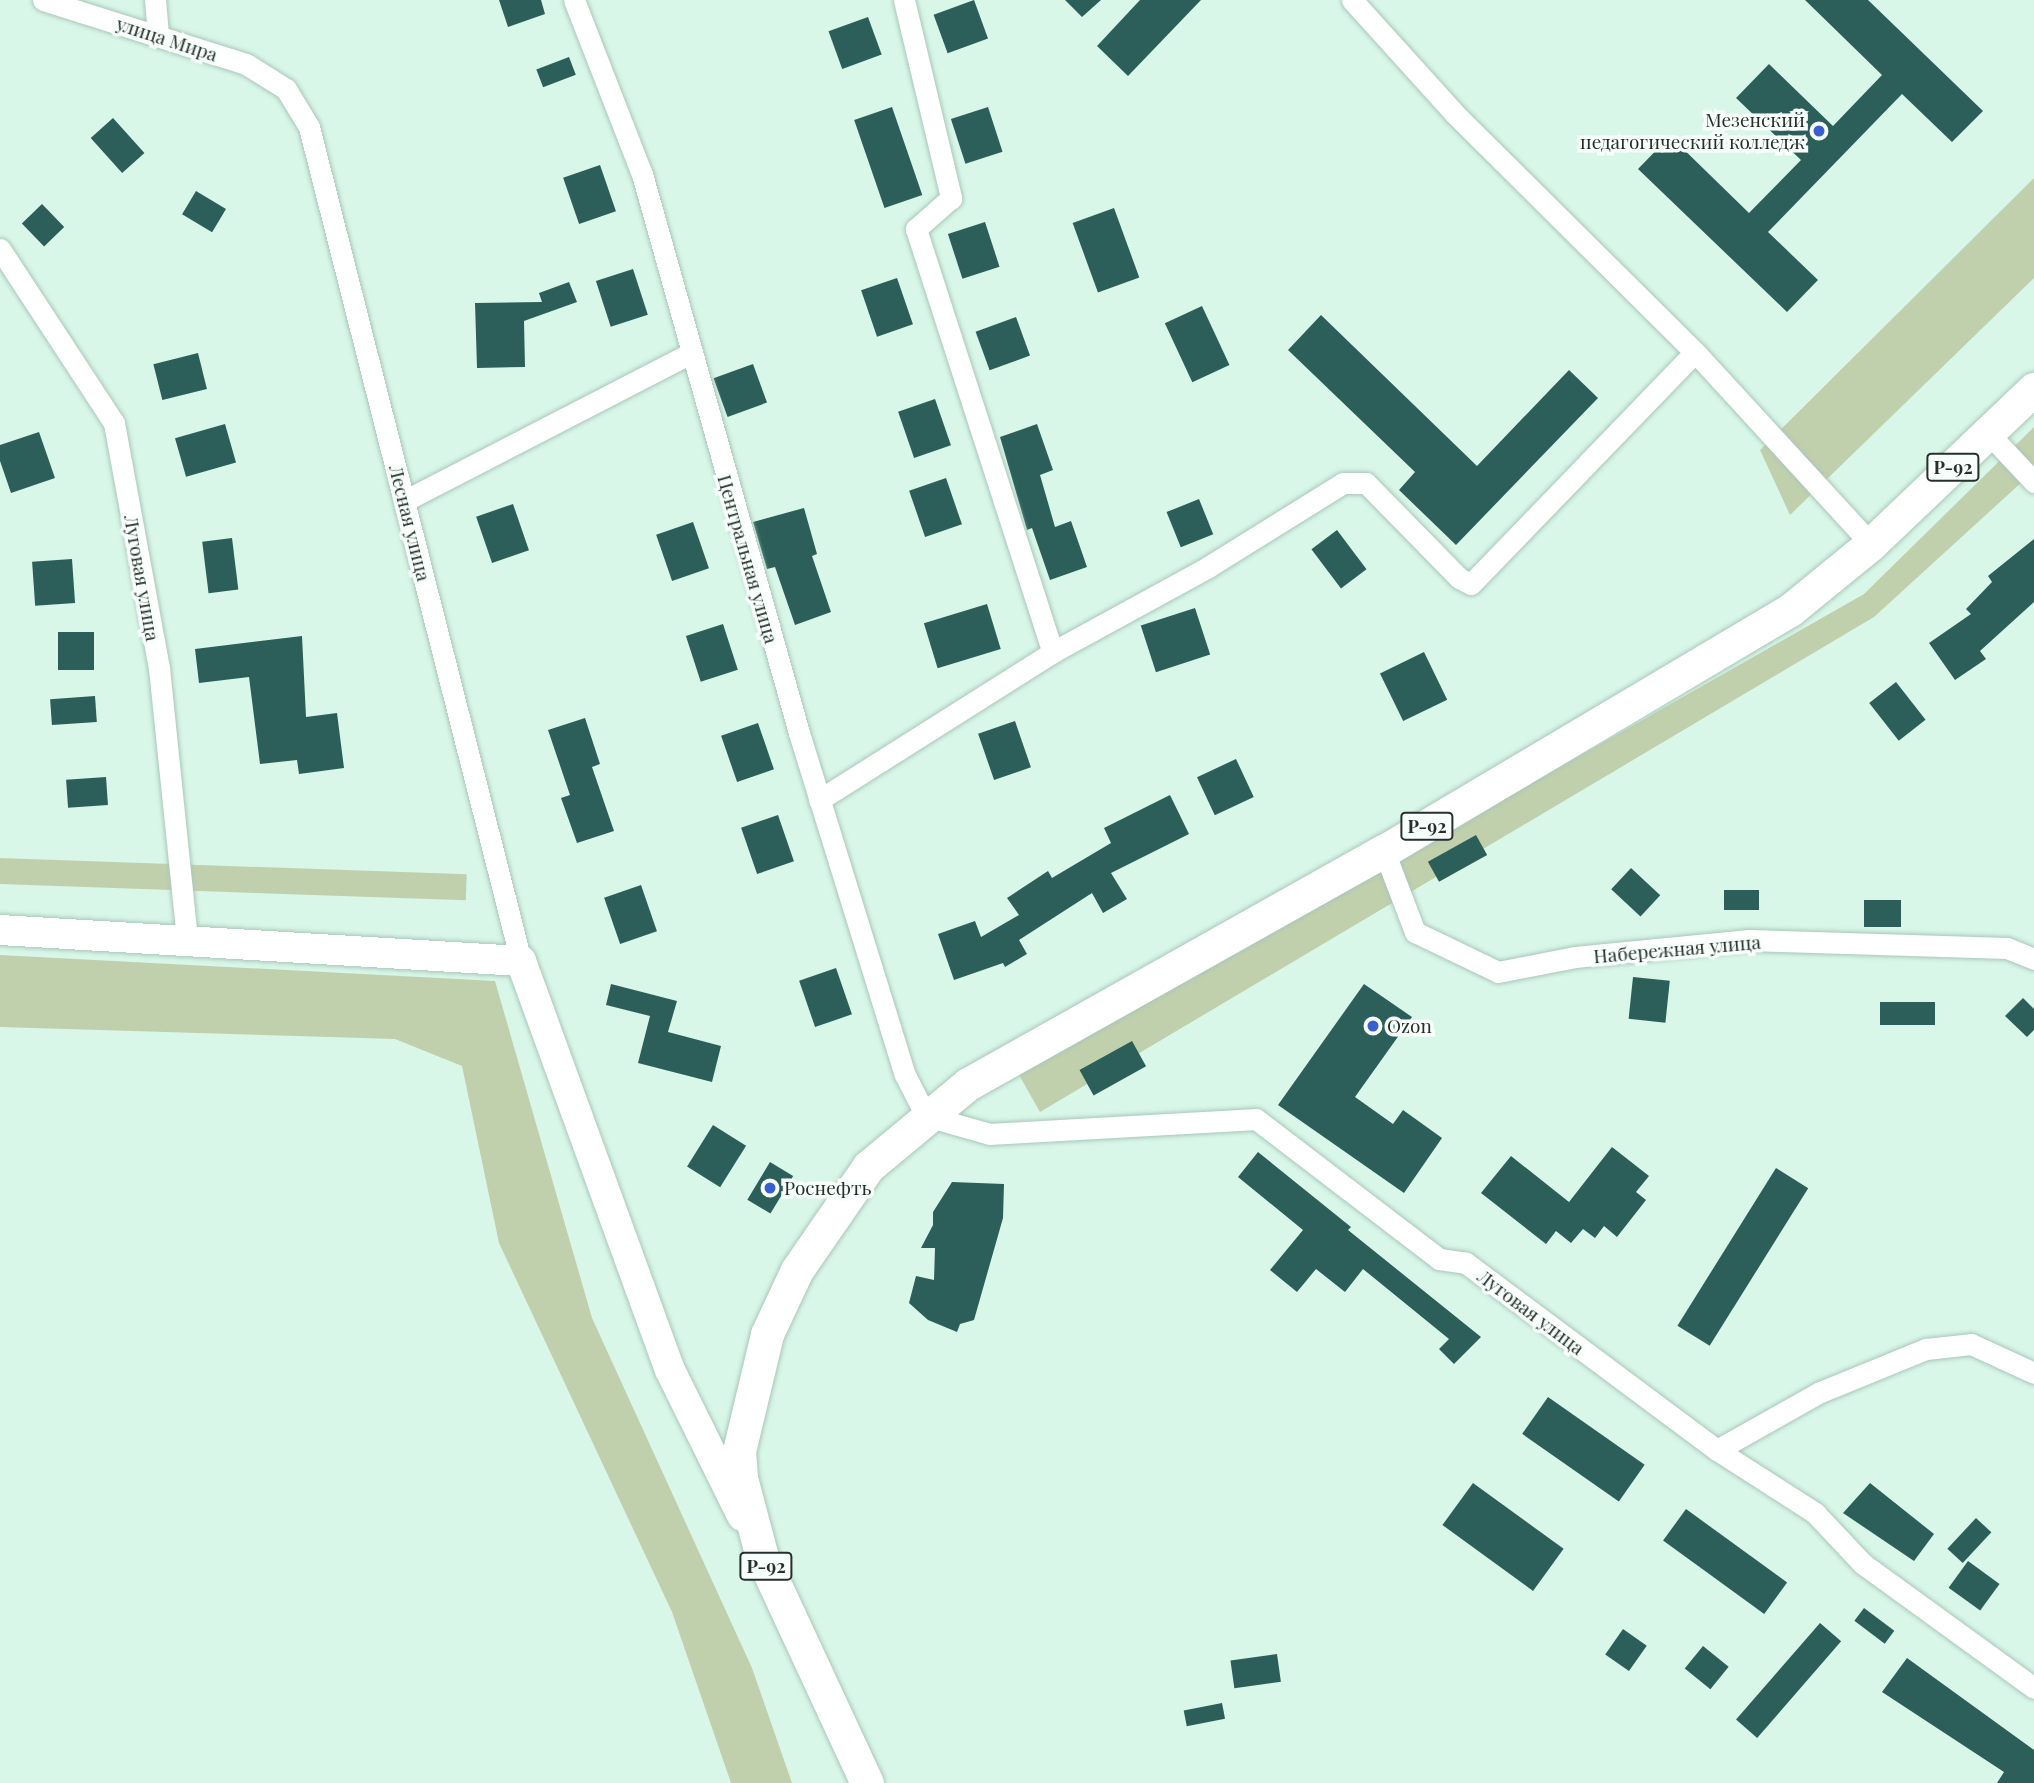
<!DOCTYPE html>
<meta charset="utf-8">
<style>
body{margin:0}
#map{position:relative;width:2034px;height:1783px;overflow:hidden;background:#d8f7e9;font-family:"Playfair Display",serif}
div>[style]{position:absolute}
.green>*{inset:0;background:#c1d0ac;transform-origin:0 0}
.building>*{inset:0;background:#2c5f59;transform-origin:0 0}
.roads{filter:drop-shadow(0 0 2px #a9c7b9) drop-shadow(0 0 2px #a9c7b9)}
.street>*{height:21px;margin:-10.5px;padding:0 10.5px;transform-origin:10.5px;border-radius:10.5px;background:#fff}
.secondary>*{height:30px;margin:-15px;padding:0 15px;transform-origin:15px;border-radius:15px;background:#fff}
.primary>*{height:33px;margin:-16.5px;padding:0 16.5px;transform-origin:16.5px;border-radius:16.5px;background:#fff}
.dots>*{width:19px;height:19px;translate:-50% -50%;box-sizing:border-box;border:4px solid #f8fefb;border-radius:50%}
span{translate:-50% -50%;white-space:nowrap;text-align:center;line-height:1.15;-webkit-text-stroke:7px #f8fefb;paint-order:stroke}
.shield-label span{padding:2px 5px;background:#f8fefb;border:2px solid;border-radius:5px;-webkit-text-stroke-width:0}
.shield-label{font-size:18px;color:#25302b;font-weight:700}
.street-label{font-size:19px;color:#25302b}
.poi-label{font-size:19px;color:#25302b}
.right{translate:-100% -50%;text-align:right}
.left{translate:0 -50%;text-align:left}
</style>
<div id="map">
<div class="green">
<div style="clip-path:polygon(2034px 178px,2034px 278px,1790px 515px,1760px 450px)"></div>
<div style="clip-path:polygon(2034px 427px,2034px 471px,1874px 617px,1040px 1112px,1019px 1075px,1864px 594px)"></div>
<div style="left:0;top:858px;width:467px;height:26px;rotate:2deg"></div>
<div style="clip-path:polygon(0 955px,495px 981px,592px 1318px,752px 1668px,792px 1783px,731px 1783px,672px 1612px,499px 1243px,462px 1066px,395px 1039px,0 1027px)"></div>
</div>
<div class="building">
<div style="clip-path:polygon(499px 0,541px 0,545px 14px,508px 27px)"></div>
<div style="left:974px;top:0;width:41px;height:43px;rotate:70deg"></div>
<div style="clip-path:polygon(1065px 0,1101px 0,1082px 17px)"></div>
<div style="clip-path:polygon(1140px 0,1201px 0,1128px 76px,1097px 46px)"></div>
<div style="clip-path:polygon(1805px 0,1868px 0,1983px 111px,1952px 142px,1902px 94px,1768px 232px,1818px 280px,1787px 312px,1638px 169px,1670px 136px,1749px 213px,1801px 160px,1736px 98px,1769px 64px,1833px 126px,1882px 75px)"></div>
<div style="left:868px;top:17px;width:40px;height:42px;rotate:70deg"></div>
<div style="left:569px;top:57px;width:19px;height:35px;rotate:69deg"></div>
<div style="left:892px;top:107px;width:93px;height:40px;rotate:71deg"></div>
<div style="left:988px;top:107px;width:47px;height:39px;rotate:72deg"></div>
<div style="left:113px;top:118px;width:47px;height:30px;rotate:48deg"></div>
<div style="left:600px;top:165px;width:49px;height:39px;rotate:71deg"></div>
<div style="left:196px;top:191px;width:35px;height:27px;rotate:31deg"></div>
<div style="left:42px;top:204px;width:32px;height:28px;rotate:46deg"></div>
<div style="left:1114px;top:208px;width:74px;height:44px;rotate:70deg"></div>
<div style="left:985px;top:222px;width:47px;height:39px;rotate:72deg"></div>
<div style="left:633px;top:269px;width:48px;height:39px;rotate:72deg"></div>
<div style="left:897px;top:278px;width:49px;height:38px;rotate:71deg"></div>
<div style="clip-path:polygon(569px 282px,577px 302px,524px 321px,525px 367px,477px 368px,475px 303px,542px 302px,539px 293px)"></div>
<div style="left:1202px;top:306px;width:65px;height:41px;rotate:65deg"></div>
<div style="clip-path:polygon(1321px 315px,1477px 466px,1569px 370px,1598px 398px,1456px 545px,1399px 490px,1415px 472px,1288px 350px)"></div>
<div style="left:1016px;top:317px;width:41px;height:43px;rotate:70deg"></div>
<div style="left:198px;top:353px;width:37px;height:46px;rotate:76deg"></div>
<div style="left:753px;top:364px;width:41px;height:42px;rotate:70deg"></div>
<div style="left:935px;top:399px;width:49px;height:39px;rotate:71deg"></div>
<div style="left:225px;top:424px;width:40px;height:52px;rotate:74deg"></div>
<div style="clip-path:polygon(1037px 424px,1053px 470px,1040px 475px,1055px 527px,1071px 521px,1087px 567px,1050px 580px,1032px 528px,1027px 530px,1000px 437px)"></div>
<div style="clip-path:polygon(39px 432px,55px 478px,11px 493px,0 461px,0 445px)"></div>
<div style="left:946px;top:478px;width:49px;height:39px;rotate:71deg"></div>
<div style="left:1199px;top:499px;width:38px;height:35px;rotate:68deg"></div>
<div style="left:513px;top:504px;width:49px;height:39px;rotate:71deg"></div>
<div style="clip-path:polygon(804px 508px,817px 554px,812px 556px,831px 612px,795px 625px,775px 567px,767px 569px,753px 522px)"></div>
<div style="left:693px;top:522px;width:49px;height:39px;rotate:71deg"></div>
<div style="left:1337px;top:530px;width:49px;height:32px;rotate:53deg"></div>
<div style="left:232px;top:538px;width:52px;height:30px;rotate:83deg"></div>
<div style="clip-path:polygon(2034px 539px,2034px 602px,1980px 651px,1986px 659px,1955px 680px,1929px 643px,1971px 614px,1966px 609px,1992px 582px,1988px 576px)"></div>
<div style="left:72px;top:559px;width:44px;height:40px;rotate:86deg"></div>
<div style="left:987px;top:604px;width:47px;height:66px;rotate:73deg"></div>
<div style="left:1195px;top:608px;width:49px;height:57px;rotate:72deg"></div>
<div style="left:723px;top:624px;width:48px;height:39px;rotate:72deg"></div>
<div style="left:58px;top:632px;width:36px;height:38px"></div>
<div style="clip-path:polygon(302px 636px,306px 717px,337px 713px,344px 768px,299px 774px,297px 760px,260px 764px,249px 677px,199px 683px,195px 649px)"></div>
<div style="left:1424px;top:652px;width:53px;height:49px;rotate:64deg"></div>
<div style="left:1896px;top:682px;width:48px;height:34px;rotate:52deg"></div>
<div style="left:95px;top:696px;width:26px;height:45px;rotate:86deg"></div>
<div style="clip-path:polygon(585px 718px,600px 764px,592px 767px,614px 831px,577px 843px,561px 798px,570px 795px,548px 730px)"></div>
<div style="left:1015px;top:721px;width:49px;height:39px;rotate:71deg"></div>
<div style="left:758px;top:723px;width:49px;height:39px;rotate:71deg"></div>
<div style="left:1236px;top:759px;width:42px;height:43px;rotate:65deg"></div>
<div style="left:106px;top:777px;width:28px;height:40px;rotate:86deg"></div>
<div style="clip-path:polygon(1170px 795px,1189px 834px,1111px 873px,1127px 899px,1103px 913px,1092px 893px,1019px 940px,1027px 954px,1005px 967px,1003px 963px,954px 980px,938px 934px,975px 921px,981px 937px,1019px 915px,1007px 898px,1048px 871px,1052px 878px,1111px 843px,1104px 828px)"></div>
<div style="left:778px;top:815px;width:49px;height:39px;rotate:71deg"></div>
<div style="left:1476px;top:835px;width:23px;height:55px;rotate:61deg"></div>
<div style="left:1631px;top:868px;width:40px;height:29px;rotate:43deg"></div>
<div style="left:641px;top:885px;width:49px;height:39px;rotate:71deg"></div>
<div style="left:1759px;top:890px;width:20px;height:35px;rotate:90deg"></div>
<div style="left:1864px;top:900px;width:37px;height:27px"></div>
<div style="left:836px;top:968px;width:49px;height:39px;rotate:71deg"></div>
<div style="left:1633px;top:977px;width:37px;height:42px;rotate:6deg"></div>
<div style="clip-path:polygon(611px 984px,677px 1001px,668px 1032px,721px 1046px,712px 1082px,638px 1063px,650px 1016px,606px 1005px)"></div>
<div style="clip-path:polygon(1364px 984px,1412px 1017px,1355px 1097px,1393px 1124px,1403px 1110px,1442px 1138px,1404px 1193px,1278px 1105px)"></div>
<div style="clip-path:polygon(2023px 998px,2034px 1009px,2034px 1030px,2027px 1037px,2005px 1016px)"></div>
<div style="left:1935px;top:1002px;width:23px;height:55px;rotate:90deg"></div>
<div style="left:1132px;top:1041px;width:29px;height:60px;rotate:61deg"></div>
<div style="left:713px;top:1125px;width:39px;height:49px;rotate:32deg"></div>
<div style="clip-path:polygon(1612px 1147px,1649px 1176px,1636px 1192px,1646px 1200px,1617px 1237px,1604px 1226px,1595px 1238px,1583px 1229px,1571px 1243px,1556px 1231px,1546px 1244px,1481px 1193px,1511px 1156px,1569px 1202px)"></div>
<div style="clip-path:polygon(1258px 1152px,1351px 1227px,1348px 1230px,1481px 1337px,1454px 1364px,1439px 1349px,1449px 1339px,1363px 1269px,1345px 1292px,1316px 1269px,1297px 1292px,1270px 1270px,1303px 1230px,1238px 1177px)"></div>
<div style="left:770px;top:1162px;width:27px;height:44px;rotate:31deg"></div>
<div style="left:1776px;top:1168px;width:38px;height:186px;rotate:32deg"></div>
<div style="clip-path:polygon(952px 1182px,1004px 1184px,1003px 1218px,974px 1320px,960px 1324px,957px 1332px,928px 1320px,909px 1303px,916px 1276px,934px 1280px,935px 1248px,921px 1248px,933px 1225px,933px 1212px)"></div>
<div style="left:1548px;top:1397px;width:118px;height:45px;rotate:35deg"></div>
<div style="left:1473px;top:1483px;width:112px;height:52px;rotate:36deg"></div>
<div style="clip-path:polygon(1870px 1483px,1934px 1534px,1914px 1561px,1843px 1513px)"></div>
<div style="left:1686px;top:1509px;width:125px;height:39px;rotate:36deg"></div>
<div style="left:1976px;top:1518px;width:21px;height:42px;rotate:43deg"></div>
<div style="left:1968px;top:1561px;width:39px;height:33px;rotate:36deg"></div>
<div style="left:1864px;top:1608px;width:38px;height:16px;rotate:37deg"></div>
<div style="left:1820px;top:1623px;width:28px;height:128px;rotate:41deg"></div>
<div style="left:1623px;top:1629px;width:29px;height:31px;rotate:35deg"></div>
<div style="left:1703px;top:1646px;width:33px;height:29px;rotate:39deg"></div>
<div style="left:1277px;top:1654px;width:28px;height:47px;rotate:82deg"></div>
<div style="clip-path:polygon(1907px 1658px,2034px 1750px,2034px 1783px,1997px 1783px,2004px 1772px,1882px 1692px)"></div>
<div style="left:1222px;top:1703px;width:16px;height:39px;rotate:79deg"></div>
</div>
<div class="roads">
<div class="street">
<div style="left:43px;top:0;width:213px;rotate:17.5deg"></div>
<div style="left:246px;top:64px;width:47px;rotate:32deg"></div>
<div style="left:286px;top:89px;width:44px;rotate:58.8deg"></div>
<div style="left:309px;top:127px;width:861px;rotate:75.74deg"></div>
<div style="left:155px;top:0;width:37px;rotate:85deg"></div>
<div style="left:574px;top:0;width:187px;rotate:68.7deg"></div>
<div style="left:642px;top:174px;width:581px;rotate:74.31deg"></div>
<div style="left:799px;top:733px;width:356px;rotate:72.8deg"></div>
<div style="left:904px;top:1073px;width:48px;rotate:62.9deg"></div>
<div style="left:926px;top:1116px;width:66px;rotate:15.7deg"></div>
<div style="left:990px;top:1134px;width:266px;rotate:-3.2deg"></div>
<div style="left:1256px;top:1119px;width:230px;rotate:37.4deg"></div>
<div style="left:1439px;top:1259px;width:27px;rotate:8deg"></div>
<div style="left:1466px;top:1263px;width:313px;rotate:36.7deg"></div>
<div style="left:1717px;top:1450px;width:117px;rotate:32.7deg"></div>
<div style="left:1815px;top:1513px;width:70px;rotate:46.7deg"></div>
<div style="left:1863px;top:1564px;width:211px;rotate:35.9deg"></div>
<div style="left:904px;top:0;width:204px;rotate:76.6deg"></div>
<div style="left:951px;top:198px;width:47px;rotate:138.5deg"></div>
<div style="left:916px;top:229px;width:445px;rotate:72.1deg"></div>
<div style="left:1352px;top:0;width:152px;rotate:47.9deg"></div>
<div style="left:1454px;top:113px;width:339px;rotate:44.8deg"></div>
<div style="left:0;top:249px;width:208px;rotate:56.8deg"></div>
<div style="left:114px;top:423px;width:249px;rotate:79.6deg"></div>
<div style="left:159px;top:668px;width:274px;rotate:84.1deg"></div>
<div style="left:1989px;top:434px;width:66px;rotate:46.8deg"></div>
<div style="left:404px;top:501px;width:321px;rotate:-27.3deg"></div>
<div style="left:819px;top:800px;width:277px;rotate:-32.3deg"></div>
<div style="left:1053px;top:652px;width:177px;rotate:-28.7deg"></div>
<div style="left:1208px;top:567px;width:159px;rotate:-31.9deg"></div>
<div style="left:1343px;top:483px;width:23px"></div>
<div style="left:1366px;top:483px;width:133px;rotate:45.6deg"></div>
<div style="left:1459px;top:578px;width:13px;rotate:27deg"></div>
<div style="left:1471px;top:584px;width:322px;rotate:-46deg"></div>
<div style="left:1695px;top:352px;width:260px;rotate:47.5deg"></div>
<div style="left:1384px;top:851px;width:87px;rotate:69.1deg"></div>
<div style="left:1415px;top:932px;width:92px;rotate:25.7deg"></div>
<div style="left:1498px;top:972px;width:78px;rotate:-11deg"></div>
<div style="left:1575px;top:957px;width:175px;rotate:-5.6deg"></div>
<div style="left:1749px;top:940px;width:258px;rotate:1.8deg"></div>
<div style="left:2007px;top:948px;width:29px;rotate:22deg"></div>
<div style="left:1717px;top:1450px;width:116px;rotate:-29.4deg"></div>
<div style="left:1818px;top:1393px;width:117px;rotate:-22.2deg"></div>
<div style="left:1926px;top:1349px;width:45px;rotate:-6.3deg"></div>
<div style="left:1971px;top:1344px;width:69px;rotate:24.7deg"></div>
</div>
<div class="secondary">
<div style="left:0;top:930px;width:522px;rotate:3.41deg"></div>
<div style="left:521px;top:961px;width:435px;rotate:70deg"></div>
<div style="left:670px;top:1370px;width:163px;rotate:63.7deg"></div>
</div>
<div class="primary">
<div style="left:867px;top:1783px;width:249px;rotate:-114.9deg"></div>
<div style="left:762px;top:1557px;width:82px;rotate:-104.9deg"></div>
<div style="left:741px;top:1478px;width:27px;rotate:-94deg"></div>
<div style="left:739px;top:1451px;width:120px;rotate:-76.5deg"></div>
<div style="left:767px;top:1334px;width:71px;rotate:-64.9deg"></div>
<div style="left:797px;top:1270px;width:125px;rotate:-55.4deg"></div>
<div style="left:868px;top:1167px;width:130px;rotate:-39.7deg"></div>
<div style="left:968px;top:1084px;width:477px;rotate:-29.3deg"></div>
<div style="left:1384px;top:851px;width:472px;rotate:-30.7deg"></div>
<div style="left:1790px;top:610px;width:104px;rotate:-39.2deg"></div>
<div style="left:1871px;top:544px;width:225px;rotate:-43.6deg"></div>
</div>
</div>
<div class="dots">
<div style="left:1819px;top:131px;background:#385ecf"></div>
<div style="left:1373px;top:1026px;background:#385ecf"></div>
<div style="left:770px;top:1188px;background:#385ecf"></div>
</div>
<div class="shield-label">
<span style="left:1953px;top:467px">Р-92</span>
<span style="left:1427px;top:826px">Р-92</span>
<span style="left:766px;top:1566px">Р-92</span>
</div>
<div class="street-label">
<span style="left:167px;top:39px;rotate:18deg">улица Мира</span>
<span style="left:410px;top:523px;rotate:76deg">Лесная улица</span>
<span style="left:748px;top:559px;rotate:74deg">Центральная улица</span>
<span style="left:142px;top:578px;rotate:80deg">Луговая улица</span>
<span style="left:1677px;top:949px;rotate:-5deg">Набережная улица</span>
<span style="left:1531px;top:1312px;rotate:37deg">Луговая улица</span>
</div>
<div class="poi-label">
<span class="right" style="left:1805px;top:131px">Мезенский<br>педагогический колледж</span>
<span class="left" style="left:1387px;top:1026px">Ozon</span>
<span class="left" style="left:784px;top:1188px">Роснефть</span>
</div>
</div>
